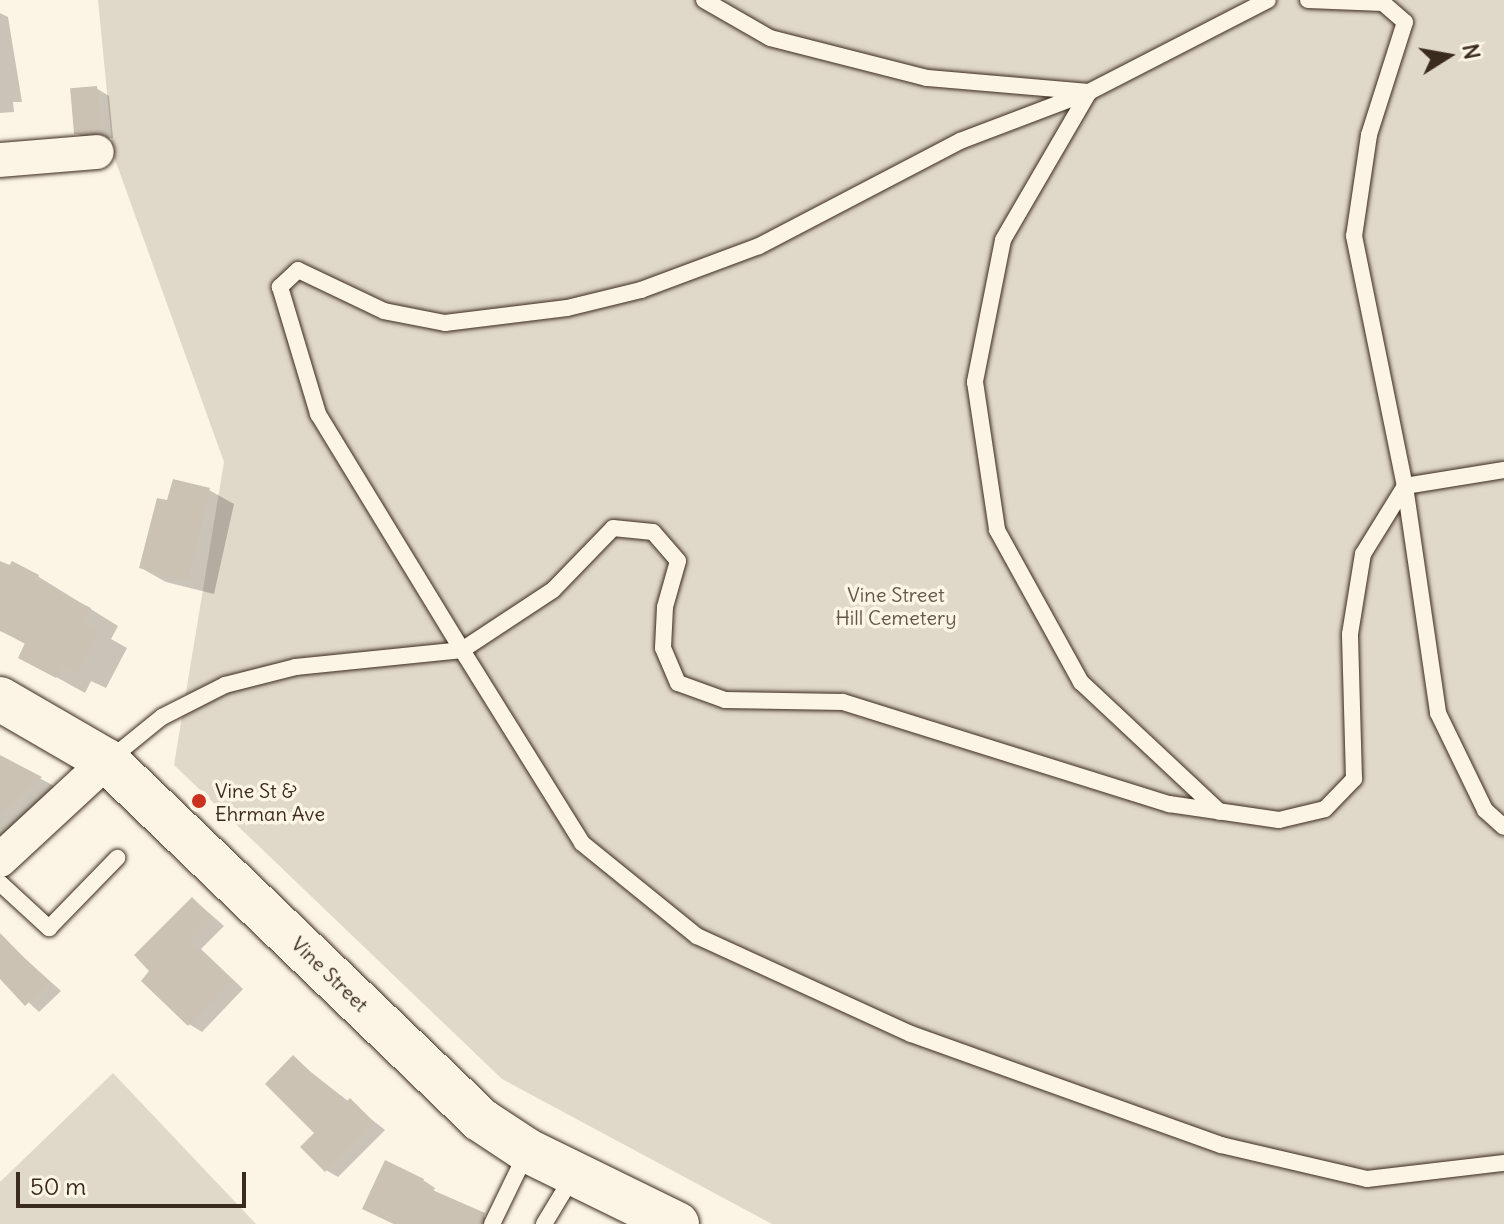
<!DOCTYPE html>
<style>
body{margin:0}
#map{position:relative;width:1504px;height:1224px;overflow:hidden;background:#fcf5e5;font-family:Delius,sans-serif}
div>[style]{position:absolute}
.green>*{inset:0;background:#e0d8c8}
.shadow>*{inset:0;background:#0003}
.building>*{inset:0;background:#ccc2b3;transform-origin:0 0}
.roads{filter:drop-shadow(0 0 2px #3b2a1e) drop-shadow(0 0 2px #3b2a1e)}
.lane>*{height:16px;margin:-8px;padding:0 8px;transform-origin:8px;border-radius:8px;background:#fcf5e5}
.street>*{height:34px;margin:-17px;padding:0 17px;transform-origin:17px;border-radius:17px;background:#fcf5e5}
.secondary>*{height:44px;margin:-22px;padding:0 22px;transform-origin:22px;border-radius:22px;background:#fcf5e5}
.dots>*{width:22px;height:22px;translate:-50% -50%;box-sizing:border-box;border:4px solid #fcf5e5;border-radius:50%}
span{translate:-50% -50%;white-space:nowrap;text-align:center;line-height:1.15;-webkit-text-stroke:7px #fcf5e5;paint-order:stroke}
.park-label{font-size:20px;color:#645648}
.poi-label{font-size:20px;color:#3b2a1e}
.left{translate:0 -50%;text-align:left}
.street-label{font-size:20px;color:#3b2a1e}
.north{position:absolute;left:1408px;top:16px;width:80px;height:80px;-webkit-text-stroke:6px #fcf5e5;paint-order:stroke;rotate:79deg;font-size:22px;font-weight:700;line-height:32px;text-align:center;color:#3b2a1e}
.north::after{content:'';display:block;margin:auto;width:28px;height:36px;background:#3b2a1e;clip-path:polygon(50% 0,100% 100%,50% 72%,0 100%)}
.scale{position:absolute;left:16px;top:1172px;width:230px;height:36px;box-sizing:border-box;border:4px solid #3b2a1e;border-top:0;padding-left:10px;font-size:24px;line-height:28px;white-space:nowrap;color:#3b2a1e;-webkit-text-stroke:6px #fcf5e5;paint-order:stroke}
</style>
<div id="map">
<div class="green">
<div style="clip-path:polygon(98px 0,1504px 0,1504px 1224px,772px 1224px,502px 1079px,174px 765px,224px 462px,113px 154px)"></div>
<div style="clip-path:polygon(113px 1073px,256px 1224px,0 1224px,0 1182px)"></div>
</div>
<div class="shadow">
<div style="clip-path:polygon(0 13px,8px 17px,22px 102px,13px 102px,14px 112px,0 113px)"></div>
<div style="clip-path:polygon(96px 88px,109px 96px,113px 138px,89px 140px,76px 133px)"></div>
<div style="clip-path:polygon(209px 490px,234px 504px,214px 594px,166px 582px,141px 568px,168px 503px)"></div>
<div style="clip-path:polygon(0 561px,39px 577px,118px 626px,111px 639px,127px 648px,106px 688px,91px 681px,85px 693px,49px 673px,27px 645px,0 630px)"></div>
<div style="clip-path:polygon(0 757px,56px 787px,0 838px)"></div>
<div style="clip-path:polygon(193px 899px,224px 926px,201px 949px,243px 989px,202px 1032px,189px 1024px,152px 971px)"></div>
<div style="clip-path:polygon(10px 945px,61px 991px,39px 1012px,0 976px,0 954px)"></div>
<div style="clip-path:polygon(293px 1058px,385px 1130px,338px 1177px,326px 1170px)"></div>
<div style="clip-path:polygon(423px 1180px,435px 1188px,433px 1192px,480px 1213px,491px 1224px,394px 1224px,377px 1216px)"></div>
</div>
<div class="building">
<div style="left:97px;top:86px;width:46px;height:27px;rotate:85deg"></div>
<div style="clip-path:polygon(173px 479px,210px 488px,188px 581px,139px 568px,157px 498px,167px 500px)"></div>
<div style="clip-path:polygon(12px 561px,39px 575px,37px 581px,91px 608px,84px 622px,100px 630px,77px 674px,62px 666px,56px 678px,18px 658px,25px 643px,0 631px,0 562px,9px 566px)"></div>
<div style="clip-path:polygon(0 755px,42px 777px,0 814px)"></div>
<div style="clip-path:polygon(192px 897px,213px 918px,190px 941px,232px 981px,188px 1026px,141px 981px,149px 971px,134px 955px)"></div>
<div style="clip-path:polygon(0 933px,49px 983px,25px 1006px,0 979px)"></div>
<div style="clip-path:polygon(293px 1055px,344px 1104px,350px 1098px,374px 1122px,325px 1172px,300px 1147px,314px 1133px,265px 1084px)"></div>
<div style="clip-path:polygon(385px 1160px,424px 1179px,421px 1185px,485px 1213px,481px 1224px,394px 1224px,362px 1209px)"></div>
</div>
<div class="roads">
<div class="lane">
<div style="left:704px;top:0;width:76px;rotate:29.9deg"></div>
<div style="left:770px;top:38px;width:162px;rotate:14.3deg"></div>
<div style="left:927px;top:78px;width:163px;rotate:4.9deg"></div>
<div style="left:1089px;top:92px;width:201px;rotate:-27.2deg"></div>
<div style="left:1308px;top:0;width:75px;rotate:2.3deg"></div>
<div style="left:1383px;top:3px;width:29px;rotate:41deg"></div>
<div style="left:1405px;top:22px;width:119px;rotate:107.7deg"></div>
<div style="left:1369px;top:135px;width:102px;rotate:98.4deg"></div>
<div style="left:1354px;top:236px;width:255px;rotate:78.5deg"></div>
<div style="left:1405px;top:486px;width:229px;rotate:81.7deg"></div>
<div style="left:1438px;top:713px;width:108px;rotate:64.1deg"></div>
<div style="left:1485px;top:810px;width:25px;rotate:42deg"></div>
<div style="left:1089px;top:92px;width:138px;rotate:159.2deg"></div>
<div style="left:960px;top:141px;width:227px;rotate:152.4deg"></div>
<div style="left:759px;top:246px;width:126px;rotate:159.6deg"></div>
<div style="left:641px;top:290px;width:76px;rotate:166.3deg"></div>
<div style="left:567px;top:308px;width:123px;rotate:173deg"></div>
<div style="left:445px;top:323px;width:62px;rotate:-168.9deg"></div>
<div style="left:384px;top:311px;width:95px;rotate:-154.5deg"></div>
<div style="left:298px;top:270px;width:25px;rotate:137deg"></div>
<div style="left:280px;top:287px;width:133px;rotate:73.3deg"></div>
<div style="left:318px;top:414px;width:276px;rotate:58.6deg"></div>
<div style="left:462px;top:650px;width:109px;rotate:-33.4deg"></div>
<div style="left:553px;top:590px;width:86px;rotate:-45.9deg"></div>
<div style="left:613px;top:528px;width:40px;rotate:5.7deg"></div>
<div style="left:653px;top:532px;width:38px;rotate:49deg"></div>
<div style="left:678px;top:561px;width:48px;rotate:105.8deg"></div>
<div style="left:665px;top:607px;width:41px;rotate:92.8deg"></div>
<div style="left:663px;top:648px;width:38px;rotate:67deg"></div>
<div style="left:678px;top:683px;width:50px;rotate:19.9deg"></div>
<div style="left:725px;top:700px;width:118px;rotate:1deg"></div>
<div style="left:843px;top:702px;width:342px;rotate:17.4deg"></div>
<div style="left:1169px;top:804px;width:111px;rotate:8.3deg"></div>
<div style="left:1279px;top:820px;width:47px;rotate:-13.4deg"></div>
<div style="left:1325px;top:809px;width:42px;rotate:-46deg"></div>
<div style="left:1354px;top:779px;width:145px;rotate:-91.6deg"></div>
<div style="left:1350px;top:634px;width:81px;rotate:-80.8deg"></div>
<div style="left:1363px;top:554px;width:80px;rotate:-58.3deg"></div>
<div style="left:1405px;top:486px;width:100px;rotate:-9.2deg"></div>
<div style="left:1089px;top:92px;width:171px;rotate:120.2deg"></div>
<div style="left:1003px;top:240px;width:145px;rotate:101.2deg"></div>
<div style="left:975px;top:382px;width:150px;rotate:81.5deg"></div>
<div style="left:997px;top:530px;width:174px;rotate:61.1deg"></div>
<div style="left:1081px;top:682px;width:190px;rotate:43.1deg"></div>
<div style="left:109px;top:760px;width:68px;rotate:-39.1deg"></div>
<div style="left:162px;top:717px;width:71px;rotate:-26.9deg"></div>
<div style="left:225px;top:685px;width:73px;rotate:-14.2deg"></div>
<div style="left:296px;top:667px;width:167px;rotate:-5.8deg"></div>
<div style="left:462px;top:650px;width:227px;rotate:58.1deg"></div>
<div style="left:582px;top:843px;width:148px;rotate:39deg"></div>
<div style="left:697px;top:936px;width:235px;rotate:24.6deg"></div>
<div style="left:911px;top:1034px;width:329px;rotate:19.7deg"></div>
<div style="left:1221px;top:1145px;width:150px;rotate:13.1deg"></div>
<div style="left:1367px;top:1179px;width:138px;rotate:-6.7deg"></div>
<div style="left:0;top:883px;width:67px;rotate:42.6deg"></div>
<div style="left:49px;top:928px;width:98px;rotate:-45.8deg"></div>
<div style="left:492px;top:1224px;width:80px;rotate:-64.1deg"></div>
<div style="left:544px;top:1224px;width:56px;rotate:-58.9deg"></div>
</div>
<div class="street">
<div style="left:0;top:160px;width:97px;rotate:-4.7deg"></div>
<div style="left:0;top:860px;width:146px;rotate:-42.8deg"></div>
</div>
<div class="secondary">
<div style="left:0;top:699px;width:124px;rotate:30.1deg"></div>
<div style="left:107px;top:761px;width:518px;rotate:43.83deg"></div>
<div style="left:481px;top:1120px;width:56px;rotate:33.4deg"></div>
<div style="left:528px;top:1151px;width:166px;rotate:26.1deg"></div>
</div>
</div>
<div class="dots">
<div style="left:199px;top:801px;background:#c8321e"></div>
</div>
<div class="park-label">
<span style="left:896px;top:606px">Vine Street<br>Hill Cemetery</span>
</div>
<div class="poi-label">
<span class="left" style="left:215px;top:802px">Vine St &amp;<br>Ehrman Ave</span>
</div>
<div class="street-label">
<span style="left:330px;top:974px;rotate:44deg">Vine Street</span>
</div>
<div class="north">N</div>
<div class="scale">50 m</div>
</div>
